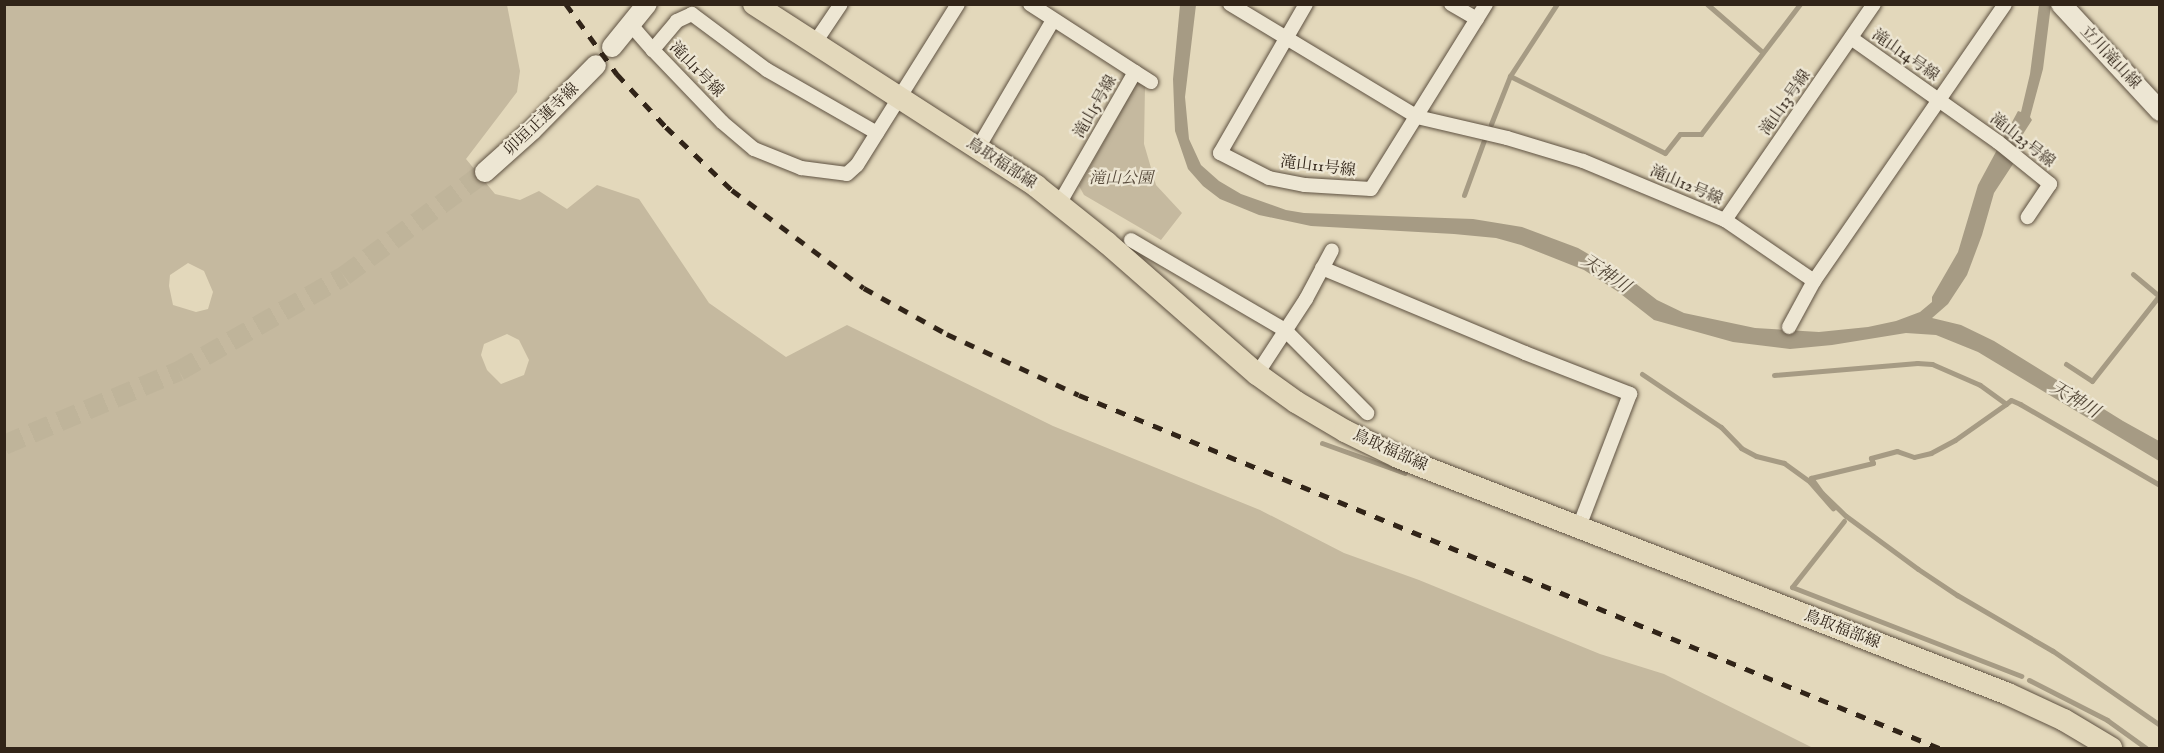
<!DOCTYPE html>
<meta charset="utf-8">
<style>
body{margin:0}
#map{position:relative;width:2164px;height:753px;overflow:hidden;background:#e3d8bb;font-family:"IM FELL English","Noto Serif JP",serif}
div>[style]{position:absolute}
.green>*{inset:0;background:#c5b99f}
.water>*{inset:0;background:#a69b84}
.stream>*{height:5px;margin:-2.5px;padding:0 2.5px;transform-origin:2.5px;border-radius:2.5px;background:#a69b84}
.secondary-tunnel>*{height:20px;margin-top:-10px;transform-origin:0;background:repeating-linear-gradient(90deg,#bfb49a 0 20px,transparent 0 30px)}
.roads{filter:drop-shadow(0 0 2px #5e5141) drop-shadow(0 0 2px #5e5141)}
.street>*{height:14px;margin:-7px;padding:0 7px;transform-origin:7px;border-radius:7px;background:#ede6d3}
.secondary>*{height:20px;margin:-10px;padding:0 10px;transform-origin:10px;border-radius:10px;background:#ede6d3}
.primary>*{height:22px;margin:-11px;padding:0 11px;transform-origin:11px;border-radius:11px;background:#e3d8bb}
.rail>*{height:4.5px;margin-top:-2.25px;transform-origin:0;background:repeating-linear-gradient(90deg,#312418 0 10px,transparent 0 20px)}
span{translate:-50% -50%;white-space:nowrap;text-align:center;line-height:1.15;-webkit-text-stroke:4.5px #ede6d3;paint-order:stroke}
.street-label{font-size:16px;color:#312418}
.park-label{font-size:16px;color:#56493a;font-style:italic}
.water-label{font-size:18px;color:#544838;font-style:italic}
.frame{position:absolute;inset:0;border:6px solid #312418;pointer-events:none}
</style>
<div id="map">
<div class="green">
<div style="clip-path:polygon(evenodd,4px 5px,507px 5px,520px 71px,517px 92px,466px 159px,495px 194px,520px 200px,539px 191px,567px 209px,597px 185px,639px 199px,709px 303px,786px 357px,847px 325px,1053px 426px,1260px 510px,1344px 553px,1419px 580px,1600px 654px,1664px 674px,1813px 748px,5px 748px,4px 5px,188px 263px,204px 271px,213px 292px,208px 309px,196px 312px,173px 305px,169px 286px,170px 275px,188px 263px,4px 5px,507px 334px,519px 340px,529px 360px,524px 375px,501px 384px,487px 370px,481px 355px,484px 344px,507px 334px)"></div>
<div style="clip-path:polygon(1138px 81px,1145px 86px,1144px 144px,1156px 185px,1182px 213px,1161px 240px,1084px 195px,1079px 186px)"></div>
</div>
<div class="water">
<div style="clip-path:polygon(1180px 5px,1196px 5px,1185px 97px,1189px 139px,1201px 165px,1219px 181px,1241px 194px,1286px 210px,1304px 213px,1473px 219px,1522px 227px,1578px 248px,1626px 276px,1657px 300px,1684px 313px,1755px 328px,1819px 332px,1868px 327px,1896px 321px,1920px 312px,1932px 302px,1932px 297px,1958px 252px,1978px 185px,2018px 111px,2021px 112px,2030px 74px,2039px 5px,2051px 5px,2043px 69px,2030px 117px,2032px 120px,2016px 145px,2013px 164px,1994px 193px,1982px 235px,1967px 275px,1948px 304px,1932px 318px,1961px 325px,1994px 341px,2123px 421px,2159px 441px,2159px 461px,1978px 352px,1936px 335px,1906px 333px,1832px 345px,1790px 349px,1733px 342px,1654px 320px,1617px 291px,1584px 270px,1521px 245px,1496px 238px,1454px 234px,1311px 226px,1259px 215px,1220px 199px,1203px 186px,1188px 169px,1175px 131px,1173px 79px)"></div>
</div>
<div class="stream">
<div style="left:1707px;top:4px;width:72px;rotate:41deg"></div>
<div style="left:1510px;top:76px;width:173px;rotate:26.4deg"></div>
<div style="left:1665px;top:153px;width:24px;rotate:-52deg"></div>
<div style="left:1680px;top:134px;width:21px"></div>
<div style="left:1701px;top:134px;width:163px;rotate:-52.7deg"></div>
<div style="left:1491px;top:124px;width:52px;rotate:-68.4deg"></div>
<div style="left:1510px;top:76px;width:86px;rotate:-56.9deg"></div>
<div style="left:1464px;top:195px;width:59px;rotate:-70deg"></div>
<div style="left:2066px;top:364px;width:31px;rotate:33deg"></div>
<div style="left:2092px;top:381px;width:108px;rotate:-51.8deg"></div>
<div style="left:2159px;top:296px;width:34px;rotate:-140deg"></div>
<div style="left:1642px;top:374px;width:95px;rotate:33.9deg"></div>
<div style="left:1721px;top:427px;width:29px;rotate:46deg"></div>
<div style="left:1741px;top:448px;width:17px;rotate:28deg"></div>
<div style="left:1756px;top:456px;width:29px;rotate:14deg"></div>
<div style="left:1784px;top:463px;width:32px;rotate:36deg"></div>
<div style="left:1810px;top:482px;width:35px;rotate:49deg"></div>
<div style="left:1774px;top:375px;width:144px;rotate:-4.8deg"></div>
<div style="left:1917px;top:363px;width:15px;rotate:4deg"></div>
<div style="left:1932px;top:364px;width:52px;rotate:23.6deg"></div>
<div style="left:1980px;top:385px;width:32px;rotate:36deg"></div>
<div style="left:2006px;top:404px;width:6px;rotate:-39deg"></div>
<div style="left:2011px;top:400px;width:10px;rotate:24deg"></div>
<div style="left:2020px;top:404px;width:162px;rotate:30.1deg"></div>
<div style="left:2006px;top:404px;width:62px;rotate:144.8deg"></div>
<div style="left:1955px;top:440px;width:27px;rotate:152deg"></div>
<div style="left:1931px;top:453px;width:17px;rotate:167deg"></div>
<div style="left:1914px;top:457px;width:18px;rotate:-161deg"></div>
<div style="left:1897px;top:451px;width:27px;rotate:165deg"></div>
<div style="left:1871px;top:458px;width:5px;rotate:68deg"></div>
<div style="left:1873px;top:463px;width:64px;rotate:166.4deg"></div>
<div style="left:1811px;top:478px;width:19px;rotate:54deg"></div>
<div style="left:1822px;top:493px;width:33px;rotate:44deg"></div>
<div style="left:1846px;top:516px;width:89px;rotate:36.4deg"></div>
<div style="left:1918px;top:569px;width:47px;rotate:33.7deg"></div>
<div style="left:1957px;top:595px;width:111px;rotate:30.3deg"></div>
<div style="left:2053px;top:651px;width:130px;rotate:34.7deg"></div>
<div style="left:1322px;top:443px;width:88px;rotate:19.9deg"></div>
<div style="left:1844px;top:521px;width:84px;rotate:128.2deg"></div>
<div style="left:1792px;top:587px;width:246px;rotate:21.2deg"></div>
<div style="left:2029px;top:680px;width:88px;rotate:27.1deg"></div>
<div style="left:2107px;top:720px;width:48px;rotate:35.7deg"></div>
</div>
<div class="secondary-tunnel">
<div style="left:4px;top:445px;width:190px;rotate:-22.9deg"></div>
<div style="left:179px;top:371px;width:190px;rotate:-29.9deg"></div>
<div style="left:344px;top:276px;width:175px;rotate:-36.4deg"></div>
</div>
<div class="roads">
<div class="street">
<div style="left:1030px;top:4px;width:125px;rotate:32.9deg"></div>
<div style="left:1135px;top:72px;width:152px;rotate:119.9deg"></div>
<div style="left:1230px;top:4px;width:218px;rotate:31.1deg"></div>
<div style="left:1417px;top:117px;width:92px;rotate:13.1deg"></div>
<div style="left:1507px;top:138px;width:79px;rotate:16.8deg"></div>
<div style="left:1583px;top:161px;width:154px;rotate:22.6deg"></div>
<div style="left:1725px;top:220px;width:108px;rotate:34.4deg"></div>
<div style="left:1814px;top:281px;width:336px;rotate:-55.4deg"></div>
<div style="left:1306px;top:4px;width:172px;rotate:120deg"></div>
<div style="left:1220px;top:153px;width:55px;rotate:27deg"></div>
<div style="left:1269px;top:178px;width:37px;rotate:11deg"></div>
<div style="left:1305px;top:185px;width:66px;rotate:3.5deg"></div>
<div style="left:1371px;top:189px;width:218px;rotate:-58.1deg"></div>
<div style="left:1451px;top:4px;width:30px;rotate:30deg"></div>
<div style="left:631px;top:25px;width:33px;rotate:49deg"></div>
<div style="left:1851px;top:38px;width:180px;rotate:35.3deg"></div>
<div style="left:1998px;top:142px;width:67px;rotate:38.9deg"></div>
<div style="left:2050px;top:184px;width:40px;rotate:124deg"></div>
<div style="left:814px;top:44px;width:48px;rotate:-56deg"></div>
<div style="left:1135px;top:72px;width:19px;rotate:32deg"></div>
<div style="left:877px;top:133px;width:127px;rotate:-150.2deg"></div>
<div style="left:767px;top:70px;width:94px;rotate:-143.3deg"></div>
<div style="left:692px;top:14px;width:17px;rotate:155deg"></div>
<div style="left:677px;top:21px;width:38px;rotate:130deg"></div>
<div style="left:653px;top:50px;width:100px;rotate:46.2deg"></div>
<div style="left:722px;top:122px;width:42px;rotate:40.2deg"></div>
<div style="left:754px;top:149px;width:51px;rotate:22deg"></div>
<div style="left:801px;top:168px;width:46px;rotate:7.4deg"></div>
<div style="left:847px;top:174px;width:13px;rotate:-42deg"></div>
<div style="left:857px;top:165px;width:190px;rotate:-57.9deg"></div>
<div style="left:978px;top:148px;width:148px;rotate:-59.6deg"></div>
<div style="left:1725px;top:220px;width:262px;rotate:-55.4deg"></div>
<div style="left:1131px;top:240px;width:178px;rotate:30.3deg"></div>
<div style="left:1285px;top:330px;width:117px;rotate:45.3deg"></div>
<div style="left:1322px;top:268px;width:220px;rotate:22.7deg"></div>
<div style="left:1525px;top:353px;width:113px;rotate:21.3deg"></div>
<div style="left:1630px;top:394px;width:142px;rotate:111deg"></div>
<div style="left:1789px;top:327px;width:52px;rotate:-61.5deg"></div>
<div style="left:1257px;top:374px;width:90px;rotate:-56.8deg"></div>
<div style="left:1306px;top:299px;width:55px;rotate:-62deg"></div>
</div>
<div class="secondary">
<div style="left:2061px;top:4px;width:146px;rotate:47.2deg"></div>
<div style="left:612px;top:47px;width:55px;rotate:-50.9deg"></div>
<div style="left:485px;top:172px;width:63px;rotate:-41.8deg"></div>
<div style="left:532px;top:130px;width:91px;rotate:-45.4deg"></div>
</div>
<div class="primary">
<div style="left:754px;top:4px;width:336px;rotate:32.8deg"></div>
<div style="left:1036px;top:186px;width:90px;rotate:38.7deg"></div>
<div style="left:1106px;top:242px;width:201px;rotate:41.2deg"></div>
<div style="left:1257px;top:374px;width:48px;rotate:35.7deg"></div>
<div style="left:1296px;top:402px;width:57px;rotate:30.6deg"></div>
<div style="left:1345px;top:431px;width:59px;rotate:26.1deg"></div>
<div style="left:1398px;top:457px;width:654px;rotate:21.23deg"></div>
<div style="left:2008px;top:694px;width:62px;rotate:24.9deg"></div>
<div style="left:2064px;top:720px;width:55px;rotate:30.8deg"></div>
</div>
</div>
<div class="rail">
<div style="left:566px;top:4px;width:87px;rotate:53.9deg"></div>
<div style="left:617px;top:74px;width:72px;rotate:47.2deg"></div>
<div style="left:666px;top:127px;width:91px;rotate:43.7deg"></div>
<div style="left:732px;top:190px;width:164px;rotate:36.6deg"></div>
<div style="left:864px;top:288px;width:95px;rotate:29deg"></div>
<div style="left:947px;top:334px;width:145px;rotate:24.8deg"></div>
<div style="left:1079px;top:395px;width:930px;rotate:22.32deg"></div>
</div>
<div class="street-label">
<span style="left:1905px;top:56px;rotate:35deg">滝山14号線</span>
<span style="left:2110px;top:58px;rotate:47deg">立川滝山線</span>
<span style="left:696px;top:70px;rotate:46deg">滝山1号線</span>
<span style="left:1786px;top:103px;rotate:-55deg">滝山13号線</span>
<span style="left:1096px;top:107px;rotate:-60deg">滝山5号線</span>
<span style="left:542px;top:120px;rotate:-44deg">卯垣正蓮寺線</span>
<span style="left:2022px;top:141px;rotate:38deg">滝山23号線</span>
<span style="left:1001px;top:164px;rotate:33deg">鳥取福部線</span>
<span style="left:1318px;top:167px;rotate:7deg">滝山11号線</span>
<span style="left:1686px;top:186px;rotate:23deg">滝山12号線</span>
<span style="left:1390px;top:451px;rotate:24deg">鳥取福部線</span>
<span style="left:1842px;top:630px;rotate:21deg">鳥取福部線</span>
</div>
<div class="park-label">
<span style="left:1121px;top:179px">滝山公園</span>
</div>
<div class="water-label">
<span style="left:1605px;top:275px;rotate:34deg">天神川</span>
<span style="left:2074px;top:401px;rotate:31deg">天神川</span>
</div>
<div class="frame"></div>
</div>
